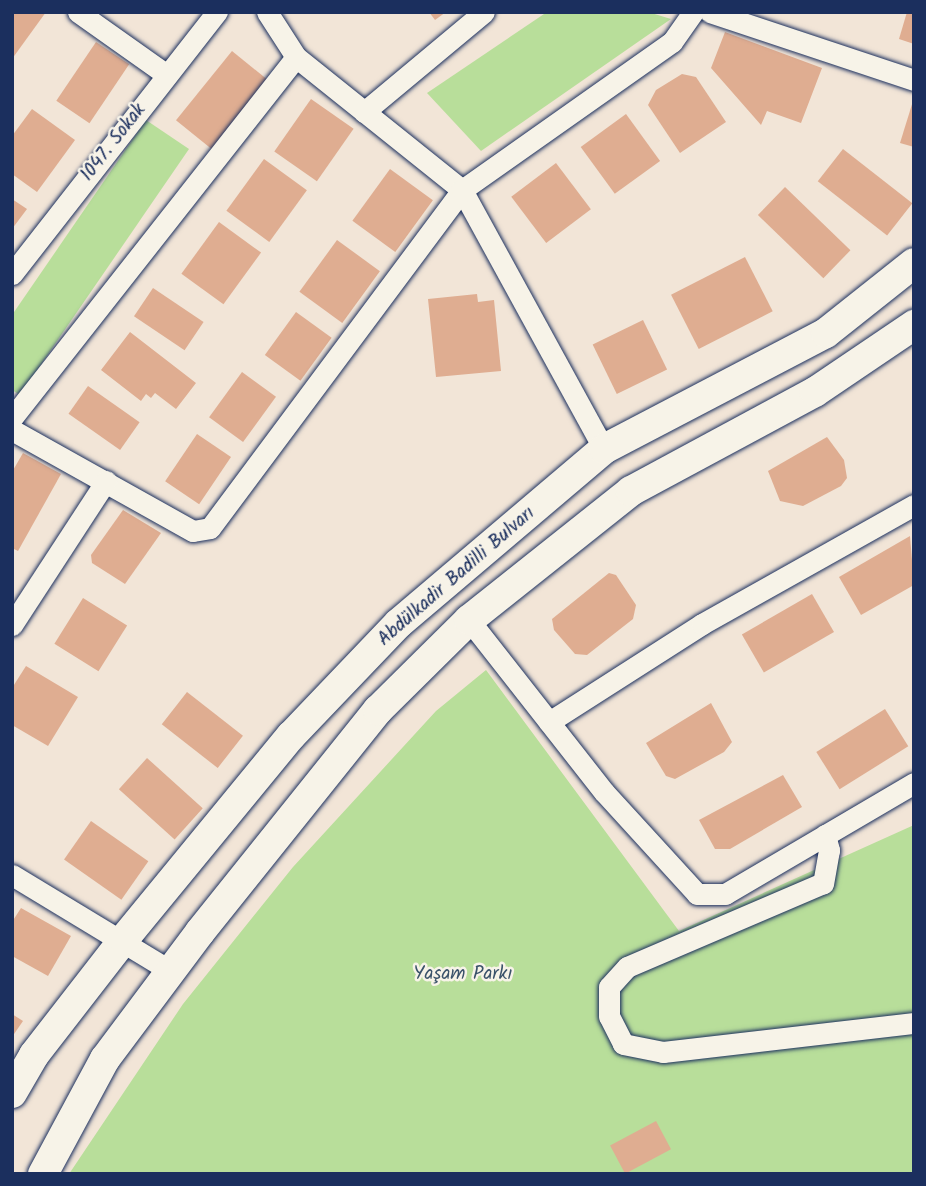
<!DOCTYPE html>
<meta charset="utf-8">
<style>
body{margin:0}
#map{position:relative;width:926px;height:1186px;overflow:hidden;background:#f2e5d7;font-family:Kalam,sans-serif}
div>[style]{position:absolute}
.green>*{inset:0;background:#b8de9a}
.building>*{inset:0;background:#dfad91;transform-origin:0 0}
.roads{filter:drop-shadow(0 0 2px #1b2f5e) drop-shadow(0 0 2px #1b2f5e)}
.street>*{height:21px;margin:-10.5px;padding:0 10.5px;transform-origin:10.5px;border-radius:10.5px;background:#f7f3e8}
.secondary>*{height:30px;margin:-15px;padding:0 15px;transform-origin:15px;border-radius:15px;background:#f7f3e8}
span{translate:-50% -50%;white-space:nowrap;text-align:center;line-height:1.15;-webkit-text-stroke:5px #f7f3e8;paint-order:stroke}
.street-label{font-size:19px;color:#1b2f5e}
.park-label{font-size:19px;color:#3a526a}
.frame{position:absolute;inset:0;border:14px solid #1b2f5e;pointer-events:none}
</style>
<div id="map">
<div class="green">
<div style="clip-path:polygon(547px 12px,648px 12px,671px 19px,481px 151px,427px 93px)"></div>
<div style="clip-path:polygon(146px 120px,189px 149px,20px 395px,12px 390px,12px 315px)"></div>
<div style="clip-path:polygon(486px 670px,679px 931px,914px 825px,914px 1174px,69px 1174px,183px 1004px,293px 867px,436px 711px)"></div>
</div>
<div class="building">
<div style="clip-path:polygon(12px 12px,46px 12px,12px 59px)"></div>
<div style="clip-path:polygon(429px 12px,446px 12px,435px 20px)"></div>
<div style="clip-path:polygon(907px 12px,914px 12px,914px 44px,899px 39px)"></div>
<div style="clip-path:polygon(725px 32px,822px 68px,801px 123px,767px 111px,761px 125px,711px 68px)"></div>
<div style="left:96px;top:42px;width:40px;height:71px;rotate:34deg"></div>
<div style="left:232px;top:51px;width:49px;height:89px;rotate:39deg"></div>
<div style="clip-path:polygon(682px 74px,696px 77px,726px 122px,680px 153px,648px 105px,656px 90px)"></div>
<div style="left:311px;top:99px;width:52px;height:64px;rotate:35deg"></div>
<div style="clip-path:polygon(913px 101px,914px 101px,914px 147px,900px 143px)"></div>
<div style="clip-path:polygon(32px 109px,75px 140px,37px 192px,12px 174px,12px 136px)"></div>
<div style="left:626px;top:114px;width:58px;height:56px;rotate:54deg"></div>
<div style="left:843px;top:149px;width:88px;height:41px;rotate:38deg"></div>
<div style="left:264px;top:159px;width:53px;height:64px;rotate:36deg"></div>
<div style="left:556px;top:163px;width:58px;height:56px;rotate:53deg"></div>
<div style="left:390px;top:169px;width:53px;height:64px;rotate:36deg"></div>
<div style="left:785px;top:187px;width:91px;height:39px;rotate:44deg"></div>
<div style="clip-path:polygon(12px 199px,27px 209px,12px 229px)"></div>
<div style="left:219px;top:222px;width:52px;height:64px;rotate:36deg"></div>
<div style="left:337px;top:240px;width:53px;height:64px;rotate:36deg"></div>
<div style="left:745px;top:257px;width:61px;height:83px;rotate:63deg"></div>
<div style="left:153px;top:288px;width:61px;height:34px;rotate:34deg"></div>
<div style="clip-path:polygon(477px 294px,478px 302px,494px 300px,501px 371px,436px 377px,428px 299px)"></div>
<div style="left:296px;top:312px;width:44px;height:53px;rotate:36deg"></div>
<div style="left:643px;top:320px;width:55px;height:56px;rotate:64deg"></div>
<div style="clip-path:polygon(130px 332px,196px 383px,176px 409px,155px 393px,151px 398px,146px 394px,141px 401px,101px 370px)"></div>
<div style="left:242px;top:372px;width:42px;height:56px;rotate:36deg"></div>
<div style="left:88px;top:386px;width:63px;height:34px;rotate:35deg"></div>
<div style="left:197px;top:434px;width:41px;height:57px;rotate:34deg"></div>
<div style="clip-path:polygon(827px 437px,844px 460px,847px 478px,841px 486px,803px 506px,780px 501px,768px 471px)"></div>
<div style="clip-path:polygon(23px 453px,61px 474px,18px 551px,12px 548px,12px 472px)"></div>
<div style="clip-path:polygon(123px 510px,161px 533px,125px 584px,92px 563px,91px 555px)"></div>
<div style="clip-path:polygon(910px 536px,914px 585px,861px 615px,839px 577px)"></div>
<div style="clip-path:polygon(609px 573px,616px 575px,636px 605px,633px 619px,587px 655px,575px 654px,554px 630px,552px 619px)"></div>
<div style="left:812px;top:594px;width:44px;height:81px;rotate:60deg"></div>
<div style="left:83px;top:598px;width:52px;height:54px;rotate:32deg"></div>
<div style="clip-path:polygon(26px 666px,78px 697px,48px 746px,12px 725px,12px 688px)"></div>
<div style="left:187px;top:692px;width:71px;height:41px;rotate:38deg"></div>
<div style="clip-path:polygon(711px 703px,732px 742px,724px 752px,675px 779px,666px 776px,646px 743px)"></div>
<div style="left:885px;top:709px;width:44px;height:81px;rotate:58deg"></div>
<div style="left:147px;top:758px;width:75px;height:42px;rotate:42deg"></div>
<div style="clip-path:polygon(783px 775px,802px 807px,730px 849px,715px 849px,699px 820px)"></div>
<div style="left:91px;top:821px;width:70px;height:47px;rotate:35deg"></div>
<div style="clip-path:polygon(21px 908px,71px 936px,48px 976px,12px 956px,12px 922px)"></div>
<div style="clip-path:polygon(12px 1014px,23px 1021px,12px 1037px)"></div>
<div style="left:656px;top:1121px;width:32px;height:52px;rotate:62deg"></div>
</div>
<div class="roads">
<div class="street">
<div style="left:78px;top:12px;width:109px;rotate:35.3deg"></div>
<div style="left:267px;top:12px;width:54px;rotate:57.2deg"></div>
<div style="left:296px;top:57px;width:213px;rotate:38.7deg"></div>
<div style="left:462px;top:190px;width:295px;rotate:61.3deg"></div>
<div style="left:710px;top:12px;width:215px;rotate:18.4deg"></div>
<div style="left:364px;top:112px;width:156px;rotate:-39.8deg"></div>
<div style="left:12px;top:274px;width:333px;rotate:-52deg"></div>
<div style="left:12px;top:418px;width:459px;rotate:-51.8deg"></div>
<div style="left:12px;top:430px;width:207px;rotate:29.2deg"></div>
<div style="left:193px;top:531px;width:17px;rotate:-10deg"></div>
<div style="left:210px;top:528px;width:422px;rotate:-53.3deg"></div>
<div style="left:462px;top:190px;width:257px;rotate:-35.2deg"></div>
<div style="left:672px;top:42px;width:37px;rotate:-55deg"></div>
<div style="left:469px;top:620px;width:219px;rotate:51.9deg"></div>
<div style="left:604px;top:792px;width:138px;rotate:47.6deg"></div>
<div style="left:697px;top:894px;width:28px"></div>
<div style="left:725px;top:894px;width:219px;rotate:-30.4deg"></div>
<div style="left:12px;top:625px;width:172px;rotate:-56.9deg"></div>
<div style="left:549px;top:722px;width:182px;rotate:-32.6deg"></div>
<div style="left:702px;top:624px;width:243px;rotate:-29.3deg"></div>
<div style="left:825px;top:835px;width:16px;rotate:75deg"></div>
<div style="left:829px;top:850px;width:34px;rotate:100deg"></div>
<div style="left:823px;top:883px;width:213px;rotate:156.8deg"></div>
<div style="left:627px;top:967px;width:27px;rotate:132deg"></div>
<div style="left:609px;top:987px;width:29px;rotate:90deg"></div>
<div style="left:609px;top:1016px;width:31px;rotate:63deg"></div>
<div style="left:623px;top:1044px;width:41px;rotate:11.3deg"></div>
<div style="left:663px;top:1052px;width:253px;rotate:-6.6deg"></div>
<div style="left:12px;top:875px;width:187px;rotate:31.2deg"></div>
</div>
<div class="secondary">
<div style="left:12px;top:1093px;width:44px;rotate:-59.9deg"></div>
<div style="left:34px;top:1055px;width:147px;rotate:-52.2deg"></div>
<div style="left:124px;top:939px;width:263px;rotate:-50.6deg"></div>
<div style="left:291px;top:736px;width:156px;rotate:-46.3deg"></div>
<div style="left:399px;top:623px;width:269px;rotate:-40.3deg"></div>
<div style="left:604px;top:449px;width:250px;rotate:-27.6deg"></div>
<div style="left:826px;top:333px;width:112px;rotate:-38.5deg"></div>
<div style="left:43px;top:1174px;width:131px;rotate:-61.7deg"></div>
<div style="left:105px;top:1059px;width:159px;rotate:-53.2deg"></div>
<div style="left:200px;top:932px;width:285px;rotate:-51.3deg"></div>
<div style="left:378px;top:710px;width:128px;rotate:-44.7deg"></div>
<div style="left:469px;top:620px;width:207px;rotate:-38.5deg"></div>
<div style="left:631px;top:491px;width:209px;rotate:-28.3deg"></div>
<div style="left:815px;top:392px;width:120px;rotate:-34.1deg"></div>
</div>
</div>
<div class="street-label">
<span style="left:114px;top:143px;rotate:-52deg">1047. Sokak</span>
<span style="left:457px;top:577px;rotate:-41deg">Abdülkadir Badilli Bulvarı</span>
</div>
<div class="park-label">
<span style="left:463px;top:975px">Yaşam Parkı</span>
</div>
<div class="frame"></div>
</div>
